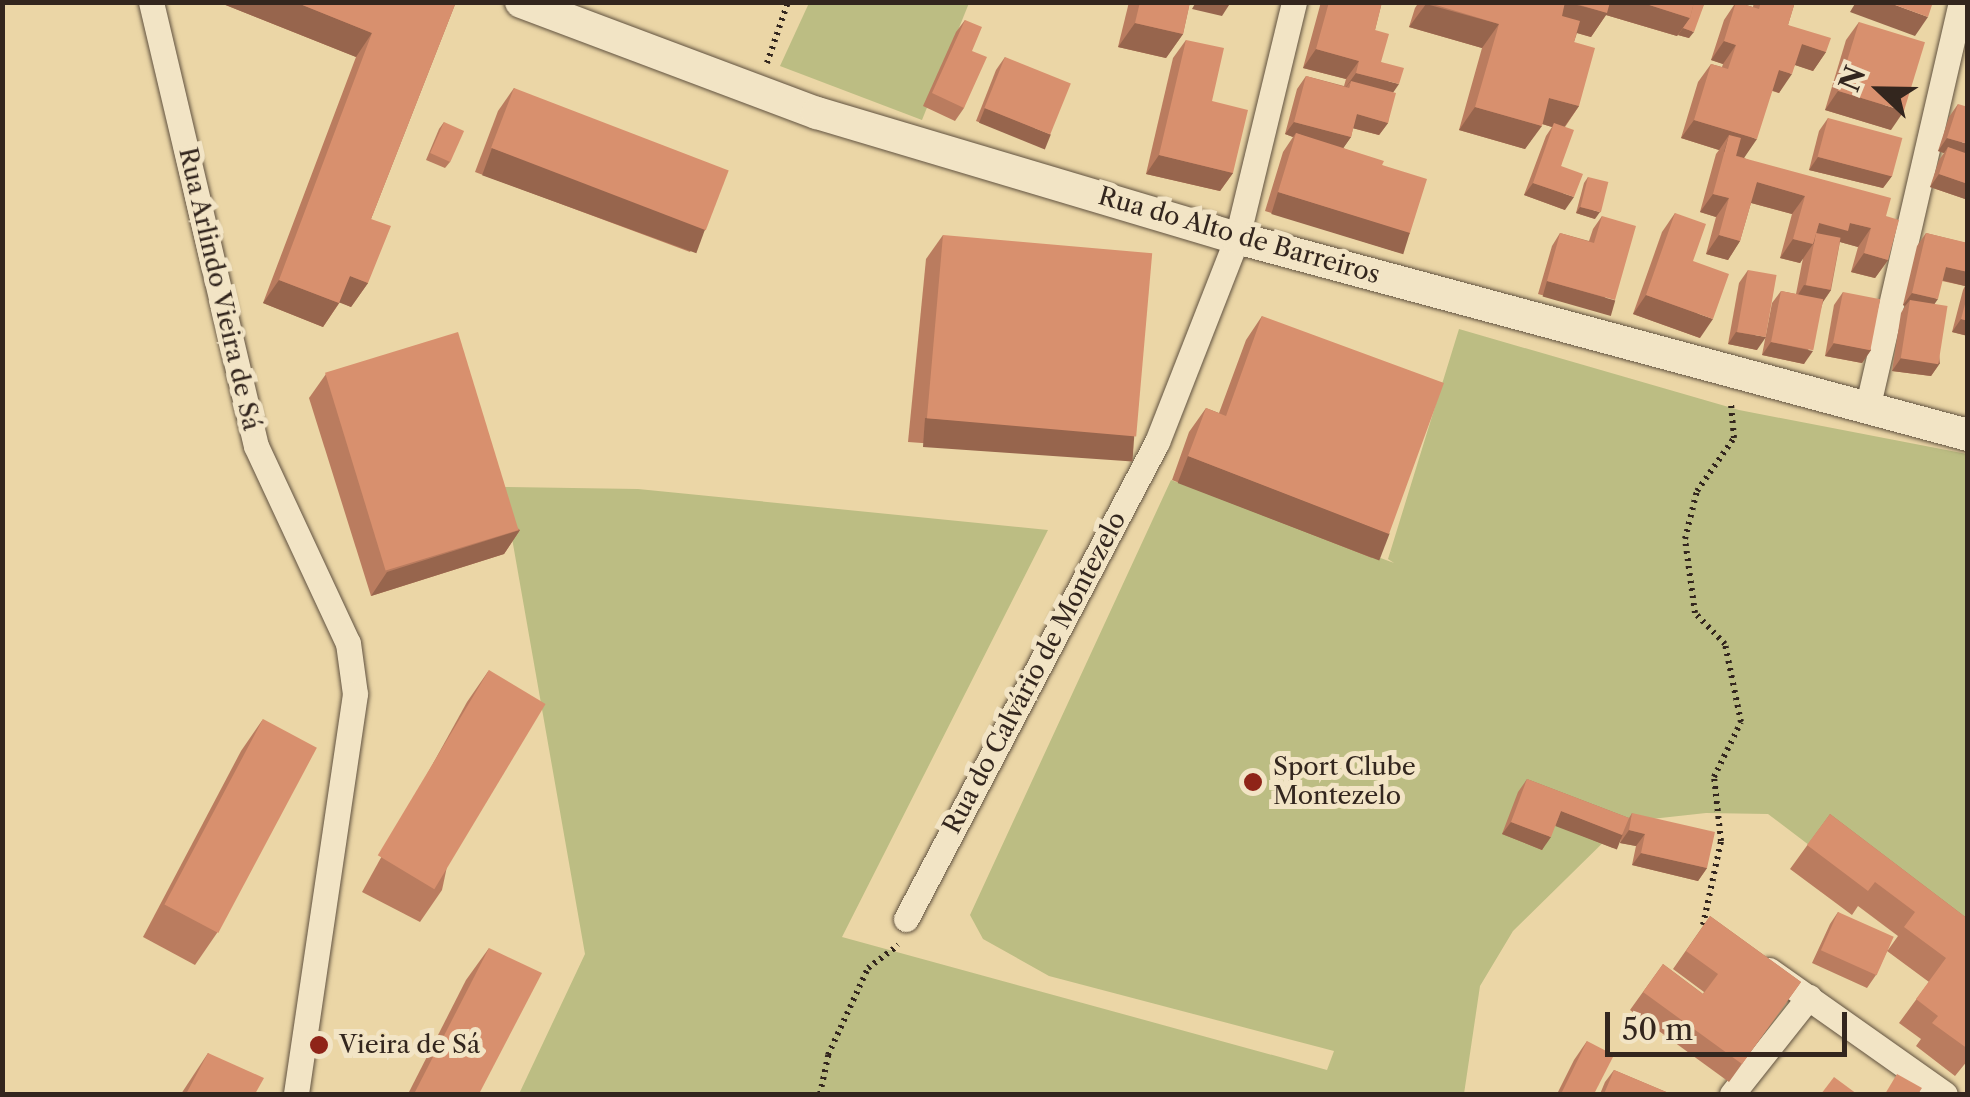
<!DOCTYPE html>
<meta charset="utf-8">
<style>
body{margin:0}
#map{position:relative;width:1970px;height:1097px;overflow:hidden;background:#ebd6a6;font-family:"Libre Caslon Text",serif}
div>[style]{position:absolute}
.green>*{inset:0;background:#bcbd83}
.path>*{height:6px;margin-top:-3px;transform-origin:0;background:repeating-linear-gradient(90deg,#33261e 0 2.5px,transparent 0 7.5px)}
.roads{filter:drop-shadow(0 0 2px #615240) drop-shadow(0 0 2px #615240)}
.minor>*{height:25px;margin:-12.5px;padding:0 12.5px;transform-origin:12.5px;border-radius:12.5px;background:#f2e4c5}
.tertiary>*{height:32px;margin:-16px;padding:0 16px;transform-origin:16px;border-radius:16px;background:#f2e4c5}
.wall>*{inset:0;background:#ba7c5f}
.shaded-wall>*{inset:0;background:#97654d;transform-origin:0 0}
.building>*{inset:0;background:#d8906e;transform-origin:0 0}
.dots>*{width:28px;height:28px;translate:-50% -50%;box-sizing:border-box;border:5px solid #f2e4c5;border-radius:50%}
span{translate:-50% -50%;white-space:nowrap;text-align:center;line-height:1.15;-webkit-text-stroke:10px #f2e4c5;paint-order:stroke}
.street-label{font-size:25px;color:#33261e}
.poi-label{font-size:25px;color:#33261e}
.left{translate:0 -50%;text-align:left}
.frame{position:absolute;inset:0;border:5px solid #33261e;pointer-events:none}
.north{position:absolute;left:1830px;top:40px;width:100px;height:100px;-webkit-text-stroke:8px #f2e4c5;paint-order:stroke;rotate:292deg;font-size:28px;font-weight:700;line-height:40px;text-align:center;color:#33261e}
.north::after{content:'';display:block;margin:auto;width:35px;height:45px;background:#33261e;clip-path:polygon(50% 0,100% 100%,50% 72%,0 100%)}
.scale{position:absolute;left:1605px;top:1012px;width:242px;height:45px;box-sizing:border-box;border:5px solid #33261e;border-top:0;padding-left:12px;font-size:30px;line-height:35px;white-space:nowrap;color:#33261e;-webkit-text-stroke:8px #f2e4c5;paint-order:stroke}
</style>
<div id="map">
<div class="green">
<div style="clip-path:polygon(809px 3px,969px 3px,922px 120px,780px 66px)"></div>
<div style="clip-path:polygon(1459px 329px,1739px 410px,1967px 454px,1967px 965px,1768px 814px,1706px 813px,1624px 822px,1513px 931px,1480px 986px,1464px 1094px,519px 1094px,585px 954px,503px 487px,638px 489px,1048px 530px,842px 937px,1327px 1070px,1334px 1051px,1049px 976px,983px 939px,970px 915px,1171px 480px,1394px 563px,1388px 559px)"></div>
</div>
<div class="path">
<div style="left:767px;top:63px;width:65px;rotate:-71deg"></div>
<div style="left:1703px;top:925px;width:86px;rotate:-77.9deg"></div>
<div style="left:1721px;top:841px;width:64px;rotate:-96.2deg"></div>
<div style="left:1714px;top:777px;width:61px;rotate:-63.9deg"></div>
<div style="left:1741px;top:722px;width:80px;rotate:-101.6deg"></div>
<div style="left:1725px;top:644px;width:43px;rotate:-134.1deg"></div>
<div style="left:1695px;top:613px;width:75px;rotate:-97.7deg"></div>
<div style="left:1685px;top:539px;width:49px;rotate:-76deg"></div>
<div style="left:1697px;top:491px;width:65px;rotate:-55.1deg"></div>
<div style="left:1734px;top:438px;width:35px;rotate:-95deg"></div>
<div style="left:820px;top:1094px;width:40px;rotate:-78deg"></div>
<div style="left:828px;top:1055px;width:96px;rotate:-65.3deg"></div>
<div style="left:868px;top:968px;width:38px;rotate:-37deg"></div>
</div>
<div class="roads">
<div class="minor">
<div style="left:151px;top:2px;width:456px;rotate:76.7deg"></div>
<div style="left:256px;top:446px;width:217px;rotate:65deg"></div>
<div style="left:348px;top:643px;width:51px;rotate:82.2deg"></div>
<div style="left:355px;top:694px;width:404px;rotate:98.4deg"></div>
<div style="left:1867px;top:409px;width:418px;rotate:-77deg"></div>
<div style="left:906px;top:919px;width:539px;rotate:-62.25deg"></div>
<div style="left:1157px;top:442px;width:219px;rotate:-68.6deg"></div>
<div style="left:1237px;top:238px;width:243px;rotate:-76.4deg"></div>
<div style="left:1769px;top:970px;width:215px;rotate:35.2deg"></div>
<div style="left:1732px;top:1094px;width:124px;rotate:-51.6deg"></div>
</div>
<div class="tertiary">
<div style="left:521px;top:2px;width:316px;rotate:20.6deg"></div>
<div style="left:817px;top:113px;width:438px;rotate:16.6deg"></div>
<div style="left:1237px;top:238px;width:757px;rotate:15.08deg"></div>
</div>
</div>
<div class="wall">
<div style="clip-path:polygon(218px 2px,456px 2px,371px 219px,368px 283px,351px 307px,340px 302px,323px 327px,263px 303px,356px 57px)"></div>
<div style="clip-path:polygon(1129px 2px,1190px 2px,1183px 34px,1166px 58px,1118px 47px)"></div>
<div style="clip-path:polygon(1321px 2px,1382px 2px,1375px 30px,1381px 62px,1393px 93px,1388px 123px,1379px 135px,1353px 128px,1351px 137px,1343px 148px,1382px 165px,1410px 233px,1397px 252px,1265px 211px,1283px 152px,1293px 137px,1285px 134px,1297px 89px,1306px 76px,1344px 86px,1346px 79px,1303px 68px)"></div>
<div style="clip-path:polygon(1419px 2px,1705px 2px,1689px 38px,1678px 35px,1679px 33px,1677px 36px,1606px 15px,1591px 37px,1577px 33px,1574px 42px,1579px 106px,1565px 127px,1561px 166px,1565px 210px,1524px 195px,1546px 136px,1552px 127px,1542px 124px,1525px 149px,1459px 130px,1482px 48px,1409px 27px,1415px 8px)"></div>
<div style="clip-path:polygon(1736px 2px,1753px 7px,1754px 2px,1795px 2px,1788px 25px,1826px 52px,1813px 71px,1795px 65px,1779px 93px,1772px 91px,1744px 158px,1886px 216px,1888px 260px,1875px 278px,1851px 272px,1858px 247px,1840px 242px,1831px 290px,1823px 302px,1804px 364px,1762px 355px,1772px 303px,1781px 291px,1796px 294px,1803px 258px,1800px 263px,1780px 258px,1792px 214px,1751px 203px,1740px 241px,1728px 260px,1706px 254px,1716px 217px,1700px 212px,1716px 154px,1719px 150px,1681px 138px,1698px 82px,1711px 64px,1722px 67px,1723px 64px,1711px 60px,1724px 20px)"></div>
<div style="clip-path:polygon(965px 20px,972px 51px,964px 108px,955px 121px,923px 106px,956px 32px)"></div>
<div style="clip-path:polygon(1859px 22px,1891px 130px,1825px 110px,1846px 40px)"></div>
<div style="clip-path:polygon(1186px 40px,1212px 101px,1233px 173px,1220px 191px,1146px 174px,1173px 58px)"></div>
<div style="clip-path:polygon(1005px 57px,1042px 147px,976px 121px,996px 70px)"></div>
<div style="clip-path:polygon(514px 88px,706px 228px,690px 252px,475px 172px,498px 111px)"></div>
<div style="clip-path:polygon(1958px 104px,1968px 200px,1930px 187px,1939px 160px,1944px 153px,1938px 151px,1949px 117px)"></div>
<div style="clip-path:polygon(1828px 118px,1892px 176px,1883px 188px,1809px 170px,1819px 131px)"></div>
<div style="clip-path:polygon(444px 122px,450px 162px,445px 168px,426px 160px,439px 129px)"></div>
<div style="clip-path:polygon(1588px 177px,1595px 219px,1576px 213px,1584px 183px)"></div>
<div style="clip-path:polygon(1675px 213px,1693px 261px,1700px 338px,1633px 314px,1662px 232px)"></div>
<div style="clip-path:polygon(1602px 216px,1606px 313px,1538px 294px,1552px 246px,1560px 233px,1589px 241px,1593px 229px)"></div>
<div style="clip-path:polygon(1926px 233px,1966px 243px,1968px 239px,1968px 336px,1952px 332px,1963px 290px,1965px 286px,1942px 281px,1934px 304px,1940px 363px,1931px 376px,1892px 371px,1901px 313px,1905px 306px,1903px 305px,1917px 246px)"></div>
<div style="clip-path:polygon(943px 235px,1134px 433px,1117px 457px,908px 442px,926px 259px)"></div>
<div style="clip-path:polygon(1748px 270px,1757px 350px,1728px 344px,1739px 283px)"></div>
<div style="clip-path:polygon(1843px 292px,1871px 350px,1862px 363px,1825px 356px,1834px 305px)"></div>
<div style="clip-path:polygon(1262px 316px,1372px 558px,1172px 480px,1189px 432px,1206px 408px,1219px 413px,1246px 340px)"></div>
<div style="clip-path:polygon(326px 374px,520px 530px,504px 554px,371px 596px,309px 398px)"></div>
<div style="clip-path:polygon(489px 670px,442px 890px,420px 922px,362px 892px,467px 702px)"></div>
<div style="clip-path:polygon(263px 719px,217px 933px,195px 965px,143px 937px,241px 751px)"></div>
<div style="clip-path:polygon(1527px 779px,1629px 818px,1632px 813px,1707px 868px,1698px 881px,1632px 865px,1636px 846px,1620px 843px,1621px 836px,1613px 848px,1555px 825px,1542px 850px,1502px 834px,1518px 792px)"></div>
<div style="clip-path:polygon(1830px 814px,1968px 919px,1968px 1060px,1955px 1076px,1916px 1046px,1921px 1039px,1899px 1023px,1929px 982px,1887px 951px,1876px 975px,1867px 988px,1812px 963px,1830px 924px,1838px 912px,1888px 950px,1898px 936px,1858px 906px,1852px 915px,1790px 869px)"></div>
<div style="clip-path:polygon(1710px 916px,1801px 982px,1729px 1082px,1630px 1010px,1663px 964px,1703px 994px,1704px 992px,1673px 969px)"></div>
<div style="clip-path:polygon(489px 948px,479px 1094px,408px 1094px,466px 980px)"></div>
<div style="clip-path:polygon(1587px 1041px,1594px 1094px,1557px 1094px,1574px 1060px)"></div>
<div style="clip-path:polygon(208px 1053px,255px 1094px,181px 1094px)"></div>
<div style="clip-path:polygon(1614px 1070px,1671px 1094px,1600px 1094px,1605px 1082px)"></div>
</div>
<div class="shaded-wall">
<div style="clip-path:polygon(218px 2px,295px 2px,372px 33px,356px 57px)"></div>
<div style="clip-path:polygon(1196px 2px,1231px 2px,1222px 16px,1192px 9px)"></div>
<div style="clip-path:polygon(1565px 2px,1605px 12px,1611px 2px,1640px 2px,1690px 18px,1677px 36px,1606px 15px,1591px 37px,1549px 25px)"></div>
<div style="clip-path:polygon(1856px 2px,1887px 2px,1928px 17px,1915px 36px,1850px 12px)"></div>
<div style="clip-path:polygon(1426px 4px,1499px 24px,1482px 48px,1409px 27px)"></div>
<div style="clip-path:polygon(1135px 23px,1183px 34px,1166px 58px,1118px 47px)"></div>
<div style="clip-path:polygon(1683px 28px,1694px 32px,1689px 38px,1678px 35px)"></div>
<div style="clip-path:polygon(1724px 41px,1736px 45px,1723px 64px,1711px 60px)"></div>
<div style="clip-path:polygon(1802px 44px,1826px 52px,1813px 71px,1789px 63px)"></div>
<div style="clip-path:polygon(1316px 49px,1359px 61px,1346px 79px,1303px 68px)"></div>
<div style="clip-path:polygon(1779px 70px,1792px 74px,1779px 93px,1766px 88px)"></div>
<div style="clip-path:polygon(1356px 73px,1399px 84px,1386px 103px,1349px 88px,1351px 81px,1343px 91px)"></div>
<div style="clip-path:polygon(1838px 91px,1904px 111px,1891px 130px,1825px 110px)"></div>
<div style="clip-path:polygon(1549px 98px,1579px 106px,1562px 130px,1554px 123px,1552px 127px,1533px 121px)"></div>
<div style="clip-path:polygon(1475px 107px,1542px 126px,1525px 149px,1459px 130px)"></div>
<div style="left:985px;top:108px;width:71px;height:16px;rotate:22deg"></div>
<div style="clip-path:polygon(1357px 114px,1388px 123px,1379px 135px,1348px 127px)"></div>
<div style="clip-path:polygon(1694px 120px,1757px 139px,1744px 158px,1724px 152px,1729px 135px,1719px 150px,1681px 138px)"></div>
<div style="clip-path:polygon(1294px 122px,1351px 137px,1342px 150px,1296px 133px,1293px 137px,1285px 134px)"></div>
<div style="clip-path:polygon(1947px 138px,1968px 144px,1968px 160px,1948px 147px,1944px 153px,1938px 151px)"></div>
<div style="left:492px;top:148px;width:228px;height:29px;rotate:20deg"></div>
<div style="clip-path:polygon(1159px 155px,1233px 173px,1220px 191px,1146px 174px)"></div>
<div style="clip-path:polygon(1818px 157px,1892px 176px,1883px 188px,1809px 170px)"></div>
<div style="clip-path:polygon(1939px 174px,1968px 184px,1968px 200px,1930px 187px)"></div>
<div style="clip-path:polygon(1757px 182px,1805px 196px,1792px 214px,1744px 201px)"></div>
<div style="clip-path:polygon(1533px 183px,1574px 197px,1565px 210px,1524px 195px)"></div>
<div style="left:1278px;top:192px;width:138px;height:23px;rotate:17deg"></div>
<div style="clip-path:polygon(1713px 194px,1729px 198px,1716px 217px,1700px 212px)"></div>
<div style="clip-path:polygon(1580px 207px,1600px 212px,1595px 219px,1576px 213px)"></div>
<div style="clip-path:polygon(1819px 223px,1850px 223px,1871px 228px,1858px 247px,1840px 242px,1813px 244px)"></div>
<div style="clip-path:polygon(1719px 235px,1740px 241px,1728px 260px,1706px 254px)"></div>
<div style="clip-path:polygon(1793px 239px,1813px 244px,1800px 263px,1780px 258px)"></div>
<div style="clip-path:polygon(1864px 253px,1888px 260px,1875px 278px,1851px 272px)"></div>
<div style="clip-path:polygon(1946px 267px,1968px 272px,1968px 283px,1965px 286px,1937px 279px)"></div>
<div style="clip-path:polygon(350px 276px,368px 283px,351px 307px,333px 300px)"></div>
<div style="clip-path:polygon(279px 280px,339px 303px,323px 327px,263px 303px)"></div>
<div style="left:1547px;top:281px;width:71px;height:16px;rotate:16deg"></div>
<div style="clip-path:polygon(1804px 285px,1831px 290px,1822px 303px,1796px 298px)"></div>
<div style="clip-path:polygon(1912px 293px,1938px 299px,1929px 312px,1910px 300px,1905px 306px,1903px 305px)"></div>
<div style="clip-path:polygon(1646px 295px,1713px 319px,1700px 338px,1633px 314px)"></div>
<div style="clip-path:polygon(1961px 319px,1968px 321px,1968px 336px,1952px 332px)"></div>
<div style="clip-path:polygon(1736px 332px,1766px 337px,1757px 350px,1728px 344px)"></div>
<div style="clip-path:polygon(1771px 342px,1813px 351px,1804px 364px,1762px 355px)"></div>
<div style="clip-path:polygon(1834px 343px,1871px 350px,1862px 363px,1825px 356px)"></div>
<div style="clip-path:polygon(1901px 358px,1940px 363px,1931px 376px,1892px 371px)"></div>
<div style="left:925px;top:418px;width:210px;height:29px;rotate:4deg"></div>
<div style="left:1188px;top:456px;width:216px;height:29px;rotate:21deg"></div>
<div style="clip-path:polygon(520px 530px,504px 554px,371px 596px,387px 572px)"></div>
<div style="left:1561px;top:811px;width:66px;height:16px;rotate:21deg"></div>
<div style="clip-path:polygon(1511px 822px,1551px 837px,1542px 850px,1502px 834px)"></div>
<div style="clip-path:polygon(1629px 830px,1645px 834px,1636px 846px,1620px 843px)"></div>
<div style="clip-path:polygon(1641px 853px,1707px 868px,1698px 881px,1632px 865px)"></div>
</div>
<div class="building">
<div style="clip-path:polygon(295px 2px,456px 2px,371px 219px,391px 226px,368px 283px,350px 276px,339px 303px,279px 280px,372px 33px)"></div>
<div style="clip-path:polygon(1140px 2px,1190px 2px,1183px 34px,1135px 23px)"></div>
<div style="clip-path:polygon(1329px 2px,1382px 2px,1375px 30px,1389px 34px,1381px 62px,1404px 68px,1399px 84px,1356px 73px,1359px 61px,1316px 49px)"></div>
<div style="clip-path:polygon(1426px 2px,1565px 2px,1562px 16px,1580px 21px,1574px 42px,1595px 48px,1579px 106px,1549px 98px,1542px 126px,1475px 107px,1499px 24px)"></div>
<div style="clip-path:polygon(1570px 2px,1610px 2px,1607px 13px)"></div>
<div style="clip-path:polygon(1640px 2px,1694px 2px,1690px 18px)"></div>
<div style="clip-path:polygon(1694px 2px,1705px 2px,1694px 32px,1683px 28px,1690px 18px)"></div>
<div style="clip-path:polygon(1736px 2px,1759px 9px,1761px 2px,1795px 2px,1788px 25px,1831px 38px,1826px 52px,1802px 44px,1792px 74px,1779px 70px,1757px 139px,1694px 120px,1711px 64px,1728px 69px,1736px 45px,1724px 41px)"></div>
<div style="clip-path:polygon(1887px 2px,1933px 2px,1928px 17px)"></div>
<div style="clip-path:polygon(965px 20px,982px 27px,972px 51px,987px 57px,964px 108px,932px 93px)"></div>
<div style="left:1859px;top:22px;width:69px;height:72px;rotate:17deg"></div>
<div style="clip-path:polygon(1186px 40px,1224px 48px,1212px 101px,1248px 110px,1233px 173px,1159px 155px)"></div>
<div style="left:1005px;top:57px;width:71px;height:55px;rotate:22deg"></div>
<div style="clip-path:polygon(1306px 76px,1349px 88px,1351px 81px,1396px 93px,1388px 123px,1357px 114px,1351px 137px,1294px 122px)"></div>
<div style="left:514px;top:88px;width:230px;height:64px;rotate:21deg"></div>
<div style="clip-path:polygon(1958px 104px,1968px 107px,1968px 144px,1947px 138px)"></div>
<div style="left:1828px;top:118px;width:77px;height:40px;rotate:15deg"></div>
<div style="left:444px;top:122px;width:22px;height:34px;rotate:24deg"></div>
<div style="clip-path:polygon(1554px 123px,1574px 130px,1561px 166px,1583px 174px,1574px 197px,1533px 183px)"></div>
<div style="clip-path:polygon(1296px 133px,1384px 161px,1382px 165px,1427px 179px,1410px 233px,1278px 192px)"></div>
<div style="clip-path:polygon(1729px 135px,1741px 138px,1736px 156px,1891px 198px,1886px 216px,1899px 220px,1888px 260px,1864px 253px,1871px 228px,1850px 223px,1848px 231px,1819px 223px,1813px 244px,1793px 239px,1805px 196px,1757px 182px,1740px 241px,1719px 235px,1729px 198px,1713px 194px)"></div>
<div style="clip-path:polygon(1948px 147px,1968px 154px,1968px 184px,1939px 174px)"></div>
<div style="left:1588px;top:177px;width:21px;height:31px;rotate:14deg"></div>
<div style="clip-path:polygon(1675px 213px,1706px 224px,1693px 261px,1729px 274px,1713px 319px,1646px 295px)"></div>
<div style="clip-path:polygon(1602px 216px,1636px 226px,1615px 300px,1547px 281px,1560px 233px,1594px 243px)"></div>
<div style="left:1816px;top:233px;width:25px;height:53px;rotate:11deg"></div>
<div style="clip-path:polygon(1926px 233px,1968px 243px,1968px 272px,1946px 267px,1938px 299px,1912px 293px)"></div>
<div style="left:943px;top:235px;width:210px;height:184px;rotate:5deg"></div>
<div style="left:1748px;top:270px;width:29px;height:63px;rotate:10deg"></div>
<div style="left:1781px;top:291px;width:43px;height:52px;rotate:11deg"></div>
<div style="left:1843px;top:292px;width:38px;height:52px;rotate:11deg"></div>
<div style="clip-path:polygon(1968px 293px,1968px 321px,1961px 319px)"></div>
<div style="left:1910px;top:300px;width:38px;height:59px;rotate:9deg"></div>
<div style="clip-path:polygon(1262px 316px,1444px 383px,1389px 534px,1188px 456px,1206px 408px,1226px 416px)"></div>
<div style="left:458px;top:332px;width:207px;height:139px;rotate:73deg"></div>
<div style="left:489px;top:670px;width:66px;height:216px;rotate:31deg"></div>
<div style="left:263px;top:719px;width:61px;height:210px;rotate:28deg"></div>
<div style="clip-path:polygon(1527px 779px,1629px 818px,1622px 835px,1561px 811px,1551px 837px,1511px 822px)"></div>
<div style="clip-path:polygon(1632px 813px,1715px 832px,1707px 868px,1641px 853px,1645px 834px,1629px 830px)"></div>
<div style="clip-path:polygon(1830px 814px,1968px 919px,1968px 1049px,1932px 1023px,1938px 1016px,1916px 999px,1946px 958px,1904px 927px,1915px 912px,1875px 882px,1868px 891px,1807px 845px)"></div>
<div style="left:1838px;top:912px;width:61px;height:42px;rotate:24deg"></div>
<div style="clip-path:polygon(1710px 916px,1801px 982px,1742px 1064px,1643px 992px,1663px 964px,1703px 994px,1718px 974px,1686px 951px)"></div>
<div style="clip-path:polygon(489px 948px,542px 973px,479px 1094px,414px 1094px)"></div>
<div style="clip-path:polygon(1587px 1041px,1614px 1055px,1594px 1094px,1561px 1094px)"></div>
<div style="clip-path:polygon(208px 1053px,264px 1078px,255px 1094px,186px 1094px)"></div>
<div style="clip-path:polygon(1614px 1070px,1671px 1094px,1604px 1094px)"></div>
<div style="clip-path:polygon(1897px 1074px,1922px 1088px,1918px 1094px,1885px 1094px)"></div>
<div style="clip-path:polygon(1834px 1077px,1857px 1094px,1821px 1094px)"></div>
</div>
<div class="dots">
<div style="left:1253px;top:782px;background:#8f2418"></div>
<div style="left:319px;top:1045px;background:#8f2418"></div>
</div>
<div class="street-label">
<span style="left:1239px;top:236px;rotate:16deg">Rua do Alto de Barreiros</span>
<span style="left:219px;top:289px;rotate:77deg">Rua Arlindo Vieira de Sá</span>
<span style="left:1035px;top:673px;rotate:-62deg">Rua do Calvário de Montezelo</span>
</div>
<div class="poi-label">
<span class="left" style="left:1273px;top:782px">Sport Clube<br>Montezelo</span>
<span class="left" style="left:339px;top:1045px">Vieira de Sá</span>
</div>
<div class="frame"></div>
<div class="north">N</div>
<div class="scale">50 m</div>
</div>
